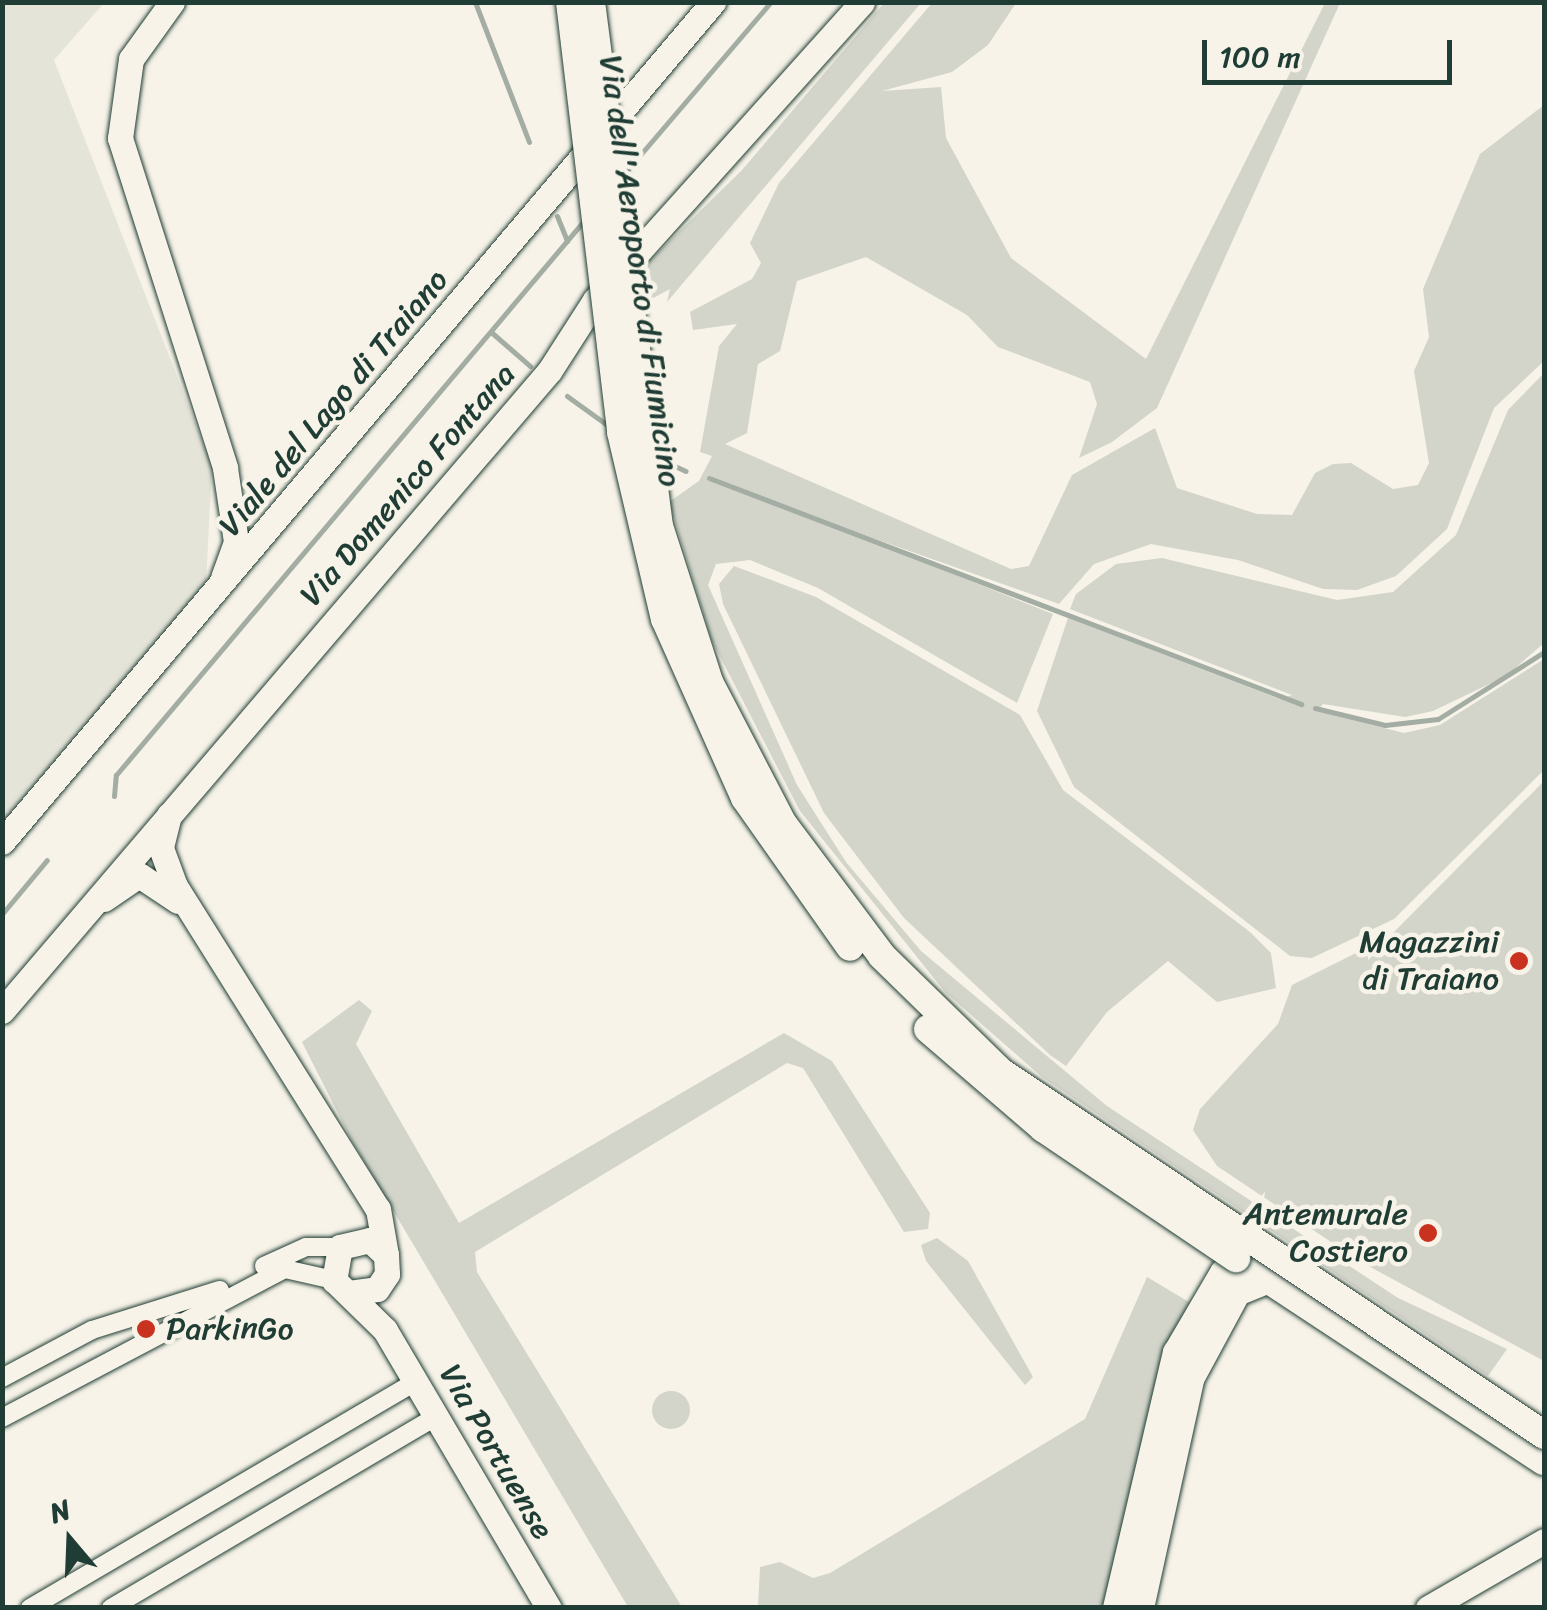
<!DOCTYPE html>
<style>
body{margin:0}
#map{position:relative;width:1547px;height:1610px;overflow:hidden;background:#f7f3e8;font-family:Sriracha,sans-serif}
div>[style]{position:absolute}
.built>*{inset:0;background:#e5e4d9}
.green>*{inset:0;background:#d3d5ca}
.round{border-radius:50%}
.stream>*{height:5px;margin:-2.5px;padding:0 2.5px;transform-origin:2.5px;border-radius:2.5px;background:#a4ada3}
.roads{filter:drop-shadow(0 0 2px #1f3d34) drop-shadow(0 0 2px #1f3d34)}
.street>*{height:18px;margin:-9px;padding:0 9px;transform-origin:9px;border-radius:9px;background:#f7f3e8}
.secondary>*{height:25px;margin:-12.5px;padding:0 12.5px;transform-origin:12.5px;border-radius:12.5px;background:#f7f3e8}
.primary>*{height:28px;margin:-14px;padding:0 14px;transform-origin:14px;border-radius:14px;background:#f7f3e8}
.bridges{filter:drop-shadow(0 0 2px #1f3d34) drop-shadow(0 0 2px #1f3d34)}
.primary-bridge>*{height:28px;margin:-14px;padding:0 14px;transform-origin:14px;border-radius:14px;background:#f7f3e8}
.dots>*{width:28px;height:28px;translate:-50% -50%;box-sizing:border-box;border:5px solid #f7f3e8;border-radius:50%}
span{translate:-50% -50%;white-space:nowrap;text-align:center;line-height:1.15;-webkit-text-stroke:9px #f7f3e8;paint-order:stroke}
.street-label{font-size:32px;color:#1f3d34}
.poi-label{font-size:32px;color:#1f3d34}
.right{translate:-100% -50%;text-align:right}
.left{translate:0 -50%;text-align:left}
.frame{position:absolute;inset:0;border:5px solid #1f3d34;pointer-events:none}
.north{position:absolute;left:20px;top:1490px;width:100px;height:100px;-webkit-text-stroke:8px #f7f3e8;paint-order:stroke;rotate:341deg;font-size:28px;font-weight:700;line-height:40px;text-align:center;color:#1f3d34}
.north::after{content:'';display:block;margin:auto;width:35px;height:45px;background:#1f3d34;clip-path:polygon(50% 0,100% 100%,50% 72%,0 100%)}
.scale{position:absolute;left:1202px;top:40px;width:250px;height:45px;box-sizing:border-box;border:5px solid #1f3d34;border-top:0;padding-left:12px;font-size:30px;line-height:35px;white-space:nowrap;color:#1f3d34;-webkit-text-stroke:8px #f7f3e8;paint-order:stroke}
</style>
<div id="map">
<div class="built">
<div style="clip-path:polygon(3px 3px,104px 3px,54px 60px,212px 466px,206px 584px,3px 825px)"></div>
</div>
<div class="green">
<div style="clip-path:polygon(884px 3px,921px 3px,667px 302px,670px 289px,642px 304px,638px 272px,742px 170px)"></div>
<div style="clip-path:polygon(932px 3px,1016px 3px,988px 45px,952px 72px,882px 91px,941px 87px,946px 138px,1011px 258px,1146px 359px,1325px 3px,1340px 3px,1157px 408px,1112px 442px,1079px 458px,1097px 404px,1090px 382px,998px 347px,967px 315px,866px 257px,797px 281px,780px 351px,758px 364px,747px 433px,725px 444px,1011px 569px,1029px 566px,1072px 475px,1155px 428px,1177px 488px,1257px 514px,1292px 515px,1315px 473px,1333px 464px,1351px 463px,1393px 489px,1418px 485px,1429px 463px,1414px 371px,1429px 337px,1423px 289px,1480px 154px,1544px 105px,1544px 361px,1494px 408px,1447px 529px,1396px 576px,1357px 590px,1323px 589px,1238px 560px,1151px 544px,1094px 564px,1059px 604px,791px 509px,1053px 614px,1017px 703px,818px 588px,750px 560px,716px 564px,708px 585px,797px 785px,846px 862px,921px 951px,1107px 1106px,1398px 1298px,1507px 1349px,1488px 1376px,1042px 1077px,945px 992px,800px 811px,712px 641px,669px 502px,699px 481px,712px 456px,700px 452px,719px 346px,737px 324px,693px 330px,690px 312px,752px 279px,761px 263px,750px 243px,779px 183px)"></div>
<div style="clip-path:polygon(1544px 373px,1544px 643px,1506px 676px,1433px 711px,1405px 717px,1323px 704px,1317px 711px,1404px 733px,1440px 725px,1544px 659px,1544px 770px,1394px 919px,1312px 958px,1290px 956px,1074px 787px,1037px 711px,1068px 618px,1280px 699px,1292px 695px,1070px 609px,1076px 594px,1116px 564px,1162px 558px,1337px 600px,1393px 592px,1456px 535px,1508px 410px)"></div>
<div style="clip-path:polygon(734px 566px,816px 597px,1020px 715px,1063px 790px,1250px 932px,1271px 953px,1276px 988px,1217px 1002px,1168px 961px,1107px 1012px,1066px 1066px,1050px 1055px,904px 918px,824px 813px,723px 604px,719px 584px)"></div>
<div style="clip-path:polygon(1544px 781px,1544px 1361px,1361px 1262px,1217px 1166px,1193px 1130px,1200px 1109px,1278px 1024px,1292px 985px,1390px 936px)"></div>
<div style="clip-path:polygon(359px 1000px,372px 1011px,356px 1044px,459px 1223px,784px 1033px,832px 1061px,930px 1213px,928px 1229px,904px 1232px,803px 1068px,787px 1063px,475px 1252px,477px 1272px,682px 1607px,628px 1607px,352px 1141px,302px 1042px)"></div>
<div style="clip-path:polygon(937px 1238px,968px 1261px,1033px 1377px,1025px 1385px,926px 1261px,921px 1245px)"></div>
<div style="clip-path:polygon(1147px 1277px,1189px 1302px,1169px 1350px,1107px 1607px,758px 1607px,760px 1567px,780px 1562px,813px 1578px,830px 1573px,1085px 1419px)"></div>
<div class="round" style="left:652px;top:1391px;width:38px;height:38px"></div>
</div>
<div class="stream">
<div style="left:475px;top:2px;width:150px;rotate:68.9deg"></div>
<div style="left:623px;top:175px;width:228px;rotate:-49.5deg"></div>
<div style="left:557px;top:216px;width:27px;rotate:68deg"></div>
<div style="left:491px;top:332px;width:52px;rotate:41.1deg"></div>
<div style="left:567px;top:396px;width:53px;rotate:35.8deg"></div>
<div style="left:662px;top:460px;width:26px;rotate:25deg"></div>
<div style="left:709px;top:478px;width:634px;rotate:20.89deg"></div>
<div style="left:1315px;top:708px;width:72px;rotate:13.7deg"></div>
<div style="left:1385px;top:725px;width:53px;rotate:-6.5deg"></div>
<div style="left:1438px;top:719px;width:125px;rotate:-32.3deg"></div>
<div style="left:114px;top:796px;width:21px;rotate:-85deg"></div>
<div style="left:116px;top:775px;width:730px;rotate:-49.83deg"></div>
<div style="left:2px;top:914px;width:70px;rotate:-50.2deg"></div>
</div>
<div class="roads">
<div class="street">
<div style="left:264px;top:1266px;width:46px;rotate:-24.3deg"></div>
<div style="left:306px;top:1247px;width:34px"></div>
<div style="left:2px;top:1378px;width:102px;rotate:-28.1deg"></div>
<div style="left:92px;top:1330px;width:134px;rotate:-17.4deg"></div>
<div style="left:2px;top:1418px;width:320px;rotate:-27.8deg"></div>
<div style="left:285px;top:1269px;width:50px;rotate:12.7deg"></div>
<div style="left:30px;top:1608px;width:449px;rotate:-30.4deg"></div>
<div style="left:111px;top:1608px;width:378px;rotate:-30.5deg"></div>
</div>
<div class="secondary">
<div style="left:172px;top:2px;width:70px;rotate:125.7deg"></div>
<div style="left:131px;top:59px;width:80px;rotate:97.9deg"></div>
<div style="left:120px;top:138px;width:346px;rotate:72.3deg"></div>
<div style="left:225px;top:468px;width:75px;rotate:81.5deg"></div>
<div style="left:236px;top:542px;width:37px;rotate:110deg"></div>
<div style="left:169px;top:815px;width:34px;rotate:104deg"></div>
<div style="left:161px;top:848px;width:40px;rotate:69.8deg"></div>
<div style="left:175px;top:886px;width:381px;rotate:57.9deg"></div>
<div style="left:378px;top:1209px;width:47px;rotate:80.1deg"></div>
<div style="left:2px;top:842px;width:1101px;rotate:-49.75deg"></div>
<div style="left:104px;top:899px;width:42px;rotate:-34.4deg"></div>
<div style="left:139px;top:875px;width:47px;rotate:33.7deg"></div>
<div style="left:2px;top:1011px;width:843px;rotate:-49.47deg"></div>
<div style="left:550px;top:370px;width:83px;rotate:-57.3deg"></div>
<div style="left:595px;top:300px;width:400px;rotate:-48.1deg"></div>
<div style="left:349px;top:1293px;width:28px;rotate:-8deg"></div>
<div style="left:377px;top:1289px;width:18px;rotate:-56deg"></div>
<div style="left:387px;top:1274px;width:19px;rotate:-93deg"></div>
<div style="left:386px;top:1255px;width:22px;rotate:-137deg"></div>
<div style="left:370px;top:1240px;width:31px;rotate:167deg"></div>
<div style="left:340px;top:1247px;width:34px;rotate:100deg"></div>
<div style="left:334px;top:1280px;width:71px;rotate:44.4deg"></div>
<div style="left:385px;top:1330px;width:323px;rotate:59.5deg"></div>
<div style="left:1428px;top:1608px;width:134px;rotate:-30deg"></div>
</div>
<div class="primary">
<div style="left:1254px;top:1270px;width:347px;rotate:33.4deg"></div>
<div style="left:1117px;top:1608px;width:262px;rotate:-76.8deg"></div>
<div style="left:1177px;top:1353px;width:93px;rotate:-59.6deg"></div>
<div style="left:1224px;top:1273px;width:36px;rotate:-32deg"></div>
<div style="left:1140px;top:1608px;width:237px;rotate:-77.6deg"></div>
<div style="left:1191px;top:1377px;width:97px;rotate:-61.6deg"></div>
<div style="left:1237px;top:1292px;width:35px;rotate:-22deg"></div>
</div>
</div>
<div class="bridges">
<div class="primary-bridge">
<div style="left:570px;top:2px;width:433px;rotate:83.2deg"></div>
<div style="left:621px;top:432px;width:192px;rotate:76.8deg"></div>
<div style="left:665px;top:619px;width:196px;rotate:65.9deg"></div>
<div style="left:745px;top:798px;width:182px;rotate:54.8deg"></div>
<div style="left:591px;top:2px;width:528px;rotate:82.61deg"></div>
<div style="left:659px;top:526px;width:164px;rotate:72.2deg"></div>
<div style="left:709px;top:682px;width:160px;rotate:62.5deg"></div>
<div style="left:783px;top:824px;width:165px;rotate:53.1deg"></div>
<div style="left:882px;top:956px;width:166px;rotate:44.3deg"></div>
<div style="left:1001px;top:1072px;width:653px;rotate:33.76deg"></div>
<div style="left:928px;top:1029px;width:152px;rotate:40.7deg"></div>
<div style="left:1043px;top:1128px;width:233px;rotate:34deg"></div>
</div>
</div>
<div class="dots">
<div style="left:1519px;top:961px;background:#c8321e"></div>
<div style="left:1428px;top:1233px;background:#c8321e"></div>
<div style="left:146px;top:1329px;background:#c8321e"></div>
</div>
<div class="street-label">
<span style="left:640px;top:271px;rotate:82deg">Via dell'Aeroporto di Fiumicino</span>
<span style="left:334px;top:403px;rotate:-50deg">Viale del Lago di Traiano</span>
<span style="left:408px;top:485px;rotate:-49deg">Via Domenico Fontana</span>
<span style="left:496px;top:1452px;rotate:60deg">Via Portuense</span>
</div>
<div class="poi-label">
<span class="right" style="left:1499px;top:961px">Magazzini<br>di Traiano</span>
<span class="right" style="left:1408px;top:1233px">Antemurale<br>Costiero</span>
<span class="left" style="left:166px;top:1329px">ParkinGo</span>
</div>
<div class="frame"></div>
<div class="north">N</div>
<div class="scale">100 m</div>
</div>
